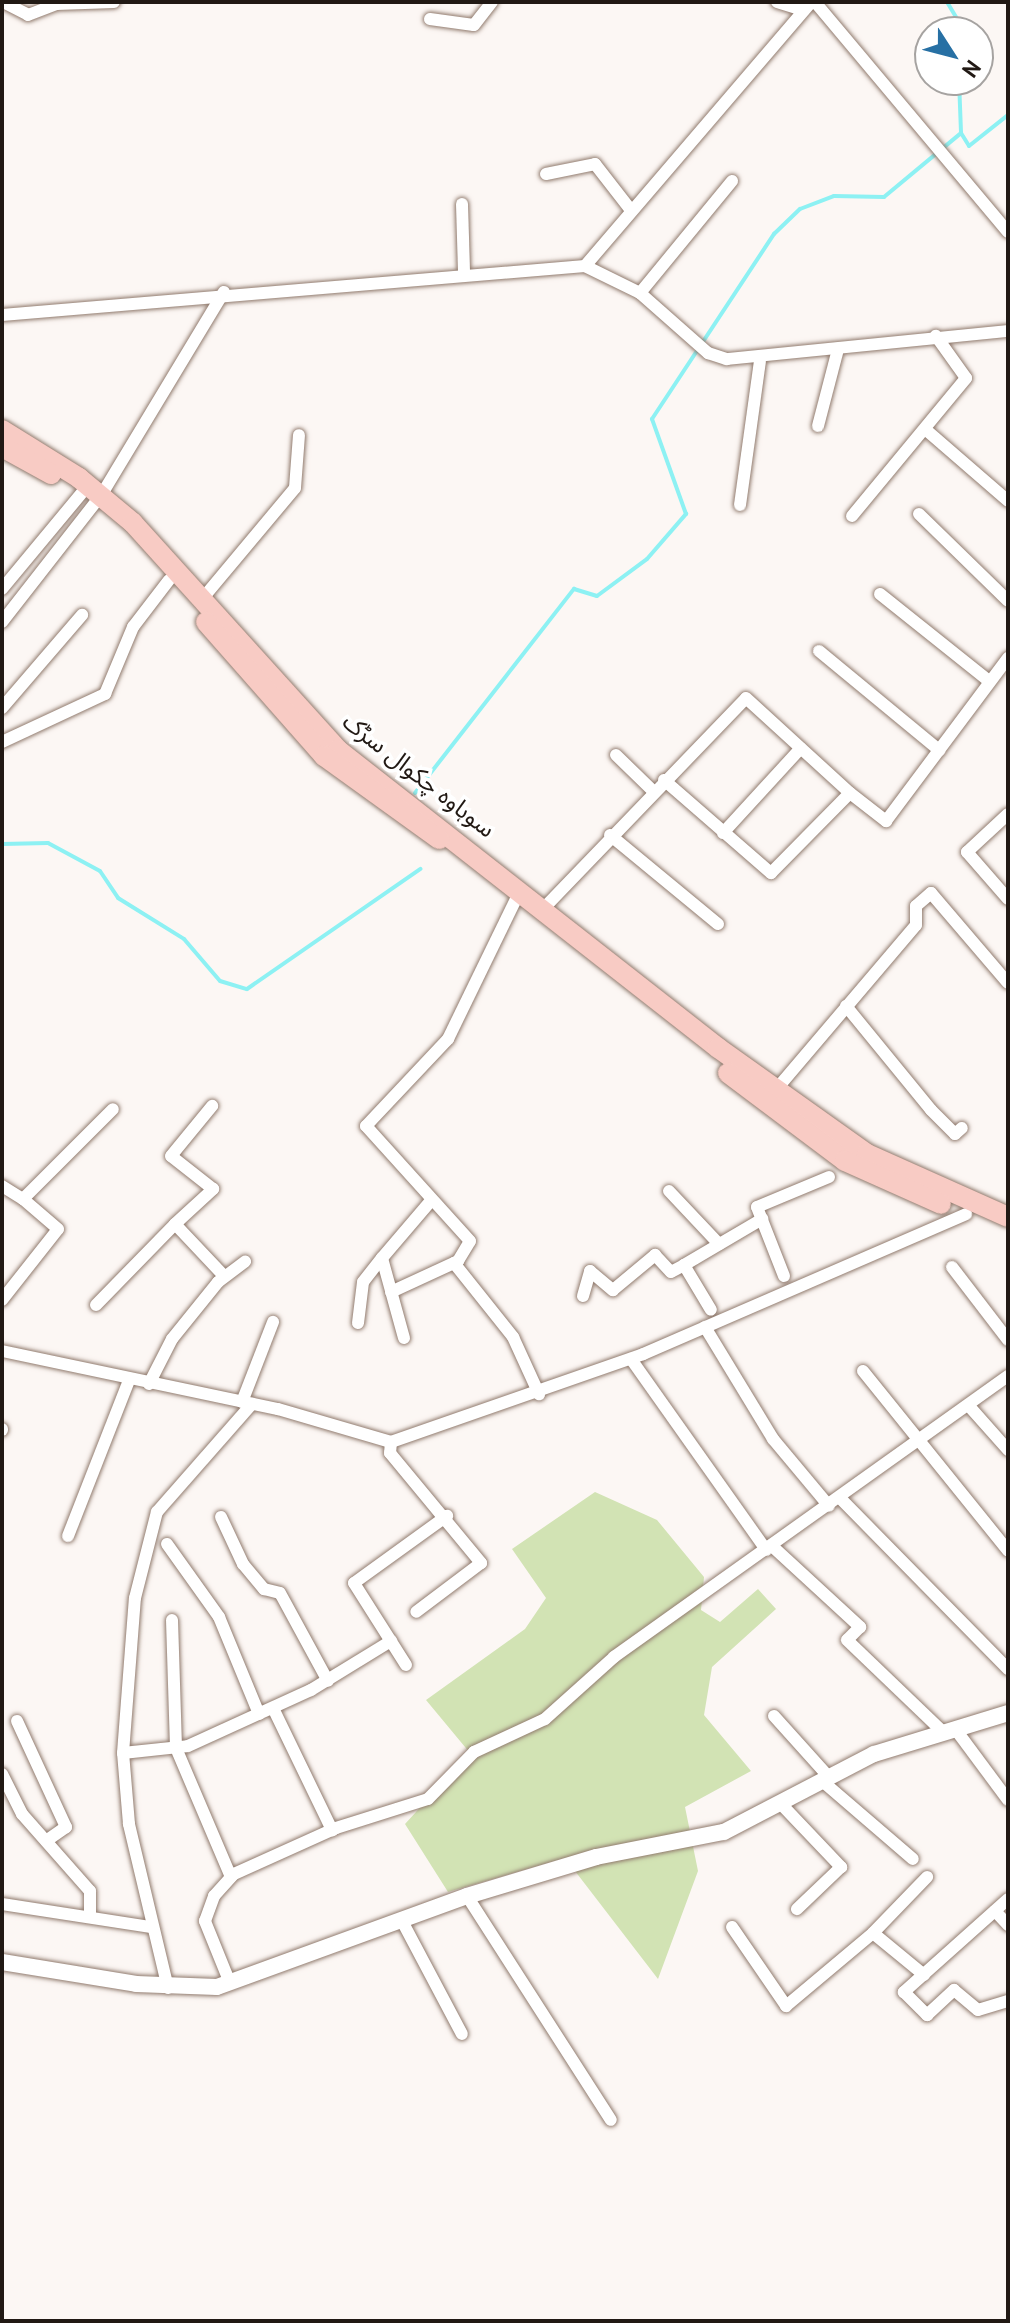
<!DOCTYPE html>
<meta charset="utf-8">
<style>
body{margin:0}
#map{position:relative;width:1010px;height:2323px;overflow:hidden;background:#fcf7f4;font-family:"PT Sans","Noto Sans Arabic",sans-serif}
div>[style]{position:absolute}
.green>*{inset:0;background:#d2e3b4}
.stream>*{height:4px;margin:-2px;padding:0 2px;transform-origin:2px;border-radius:2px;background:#8df1f3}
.roads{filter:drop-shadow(0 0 2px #917b6e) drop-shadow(0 0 2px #917b6e)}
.minor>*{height:12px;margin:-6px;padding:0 6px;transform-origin:6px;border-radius:6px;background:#fff}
.tertiary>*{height:16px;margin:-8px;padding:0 8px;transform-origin:8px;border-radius:8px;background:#fff}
.trunk>*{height:20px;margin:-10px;padding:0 10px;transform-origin:10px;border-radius:10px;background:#f8cbc4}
span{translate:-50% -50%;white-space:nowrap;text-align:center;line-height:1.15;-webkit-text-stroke:7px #fff;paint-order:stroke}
.street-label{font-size:24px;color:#211914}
.frame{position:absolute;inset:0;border:4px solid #211914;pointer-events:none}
.north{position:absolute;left:914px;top:16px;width:80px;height:80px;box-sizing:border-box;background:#fff;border:2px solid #a6a3a1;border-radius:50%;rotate:126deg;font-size:22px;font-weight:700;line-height:32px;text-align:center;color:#211914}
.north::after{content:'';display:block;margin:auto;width:28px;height:36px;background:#2770a4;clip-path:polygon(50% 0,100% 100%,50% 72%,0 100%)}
</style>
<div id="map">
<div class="green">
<div style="clip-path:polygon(595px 1492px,657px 1520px,704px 1577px,701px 1610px,720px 1622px,758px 1589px,776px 1609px,712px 1667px,704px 1715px,751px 1771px,685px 1807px,698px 1871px,658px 1979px,565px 1858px,448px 1892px,405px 1824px,470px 1753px,426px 1700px,525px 1629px,546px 1598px,512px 1549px)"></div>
</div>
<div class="stream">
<div style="left:947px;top:2px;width:35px;rotate:59deg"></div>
<div style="left:959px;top:80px;width:53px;rotate:87.8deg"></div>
<div style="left:1008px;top:86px;width:1px;rotate:90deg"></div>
<div style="left:415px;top:793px;width:259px;rotate:-52.1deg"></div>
<div style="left:574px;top:589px;width:24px;rotate:17deg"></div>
<div style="left:597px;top:596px;width:62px;rotate:-36.5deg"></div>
<div style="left:647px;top:559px;width:60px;rotate:-49.1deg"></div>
<div style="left:686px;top:514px;width:101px;rotate:-109.7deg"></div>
<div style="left:652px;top:419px;width:222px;rotate:-56.6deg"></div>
<div style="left:774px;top:234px;width:36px;rotate:-44deg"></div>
<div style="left:800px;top:209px;width:36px;rotate:-21deg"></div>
<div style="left:834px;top:196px;width:50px;rotate:1.1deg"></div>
<div style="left:884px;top:197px;width:100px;rotate:-39.7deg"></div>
<div style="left:961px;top:133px;width:15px;rotate:58deg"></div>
<div style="left:969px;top:146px;width:50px;rotate:-38.5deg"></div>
<div style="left:2px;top:844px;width:46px;rotate:-1.2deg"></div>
<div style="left:48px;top:843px;width:59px;rotate:28.3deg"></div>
<div style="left:100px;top:871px;width:32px;rotate:56deg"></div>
<div style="left:118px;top:898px;width:78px;rotate:31.8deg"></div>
<div style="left:184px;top:939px;width:55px;rotate:49.4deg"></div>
<div style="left:220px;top:981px;width:28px;rotate:17deg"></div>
<div style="left:247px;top:989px;width:211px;rotate:-34.7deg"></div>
</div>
<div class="roads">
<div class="minor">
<div style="left:3px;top:2px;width:28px;rotate:27deg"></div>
<div style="left:28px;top:15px;width:30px;rotate:-21deg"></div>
<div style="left:56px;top:4px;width:58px;rotate:-2deg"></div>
<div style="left:777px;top:2px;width:28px;rotate:17deg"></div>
<div style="left:815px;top:2px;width:300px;rotate:50deg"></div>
<div style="left:430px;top:19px;width:44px;rotate:7.8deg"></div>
<div style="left:474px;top:25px;width:29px;rotate:-52deg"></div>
<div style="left:546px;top:174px;width:50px;rotate:-11.5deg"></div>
<div style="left:595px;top:164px;width:57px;rotate:52.1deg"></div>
<div style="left:462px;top:204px;width:67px;rotate:88.3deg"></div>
<div style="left:585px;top:266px;width:348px;rotate:-49.4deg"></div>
<div style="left:640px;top:293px;width:145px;rotate:-50.6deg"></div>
<div style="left:2px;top:315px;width:585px;rotate:-4.8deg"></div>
<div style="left:585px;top:266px;width:61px;rotate:26.1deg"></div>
<div style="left:640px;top:293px;width:91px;rotate:41.4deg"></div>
<div style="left:708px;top:353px;width:20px;rotate:18deg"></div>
<div style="left:727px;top:359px;width:282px;rotate:-5.7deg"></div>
<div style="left:818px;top:426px;width:80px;rotate:-75.4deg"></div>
<div style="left:925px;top:429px;width:110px;rotate:40.9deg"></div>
<div style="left:740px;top:505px;width:145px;rotate:-82.1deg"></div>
<div style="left:919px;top:514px;width:124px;rotate:44.3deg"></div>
<div style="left:852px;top:516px;width:179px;rotate:-50.4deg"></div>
<div style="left:966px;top:378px;width:52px;rotate:-125.5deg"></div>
<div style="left:2px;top:589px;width:124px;rotate:-50.3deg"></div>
<div style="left:880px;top:594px;width:139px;rotate:38.6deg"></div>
<div style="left:203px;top:598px;width:143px;rotate:-50.1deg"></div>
<div style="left:295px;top:488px;width:53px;rotate:-85.7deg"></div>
<div style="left:2px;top:622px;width:162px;rotate:-52deg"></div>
<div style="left:102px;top:494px;width:236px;rotate:-58.9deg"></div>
<div style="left:819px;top:651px;width:156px;rotate:39.5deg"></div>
<div style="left:2px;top:708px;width:123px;rotate:-49.3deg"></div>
<div style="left:2px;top:742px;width:114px;rotate:-25deg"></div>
<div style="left:105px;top:694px;width:73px;rotate:-67.3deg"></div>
<div style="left:133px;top:627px;width:59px;rotate:-52.5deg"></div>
<div style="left:616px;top:755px;width:52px;rotate:44.2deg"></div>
<div style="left:664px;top:780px;width:142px;rotate:41deg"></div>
<div style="left:771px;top:873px;width:112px;rotate:-45.4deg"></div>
<div style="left:850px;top:793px;width:46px;rotate:37.9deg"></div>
<div style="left:886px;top:821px;width:204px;rotate:-53.2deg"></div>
<div style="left:1008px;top:814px;width:56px;rotate:137.2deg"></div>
<div style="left:967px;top:852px;width:62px;rotate:48.9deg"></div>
<div style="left:723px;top:833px;width:115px;rotate:-47.5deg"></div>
<div style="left:610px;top:835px;width:140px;rotate:39.5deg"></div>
<div style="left:544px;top:908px;width:291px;rotate:-46.1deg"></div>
<div style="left:746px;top:698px;width:141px;rotate:42.4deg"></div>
<div style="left:846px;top:1006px;width:134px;rotate:50.7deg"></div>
<div style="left:931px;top:1110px;width:34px;rotate:45deg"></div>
<div style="left:955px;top:1134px;width:9px;rotate:-41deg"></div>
<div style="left:774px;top:1092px;width:219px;rotate:-49.6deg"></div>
<div style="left:916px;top:925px;width:19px;rotate:-90deg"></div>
<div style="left:916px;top:906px;width:20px;rotate:-41deg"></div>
<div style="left:931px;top:893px;width:118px;rotate:49.5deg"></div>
<div style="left:2px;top:1186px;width:25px;rotate:32deg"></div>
<div style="left:669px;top:1191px;width:73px;rotate:46.7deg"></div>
<div style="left:175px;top:1224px;width:52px;rotate:-42.6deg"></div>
<div style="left:213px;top:1189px;width:53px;rotate:-141.8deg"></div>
<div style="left:171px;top:1156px;width:65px;rotate:-50.6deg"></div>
<div style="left:454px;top:1263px;width:95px;rotate:51.4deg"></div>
<div style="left:513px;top:1337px;width:63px;rotate:65.5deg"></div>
<div style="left:684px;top:1265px;width:91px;rotate:-30.5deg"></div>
<div style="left:952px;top:1267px;width:92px;rotate:52.5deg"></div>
<div style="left:784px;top:1276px;width:74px;rotate:-111.4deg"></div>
<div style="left:757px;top:1207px;width:78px;rotate:-22.6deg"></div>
<div style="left:391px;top:1292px;width:74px;rotate:-24.8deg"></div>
<div style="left:458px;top:1261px;width:23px;rotate:-59deg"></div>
<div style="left:470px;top:1241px;width:155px;rotate:-132.1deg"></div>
<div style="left:366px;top:1126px;width:120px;rotate:-46.7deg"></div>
<div style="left:448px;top:1039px;width:156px;rotate:-64.1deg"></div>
<div style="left:583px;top:1296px;width:26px;rotate:-74deg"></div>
<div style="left:590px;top:1271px;width:30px;rotate:40deg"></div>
<div style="left:613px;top:1290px;width:55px;rotate:-39.8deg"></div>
<div style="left:655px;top:1255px;width:23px;rotate:47deg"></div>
<div style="left:671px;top:1272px;width:15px;rotate:-28deg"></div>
<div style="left:684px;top:1265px;width:52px;rotate:59deg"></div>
<div style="left:2px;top:1300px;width:90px;rotate:-51.7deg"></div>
<div style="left:58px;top:1229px;width:46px;rotate:-139.4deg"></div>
<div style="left:23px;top:1199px;width:127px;rotate:-45deg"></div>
<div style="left:96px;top:1305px;width:113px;rotate:-45.7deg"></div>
<div style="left:175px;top:1224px;width:71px;rotate:46.7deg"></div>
<div style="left:358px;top:1323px;width:41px;rotate:-83deg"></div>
<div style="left:363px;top:1282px;width:31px;rotate:-52deg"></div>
<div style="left:705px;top:1327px;width:131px;rotate:58.7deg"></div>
<div style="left:773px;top:1439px;width:87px;rotate:50.1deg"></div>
<div style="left:404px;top:1338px;width:83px;rotate:-105.4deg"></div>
<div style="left:382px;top:1258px;width:72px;rotate:-49.5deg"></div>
<div style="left:2px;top:1351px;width:282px;rotate:11.9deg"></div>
<div style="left:278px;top:1409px;width:118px;rotate:16.3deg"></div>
<div style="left:391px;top:1442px;width:267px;rotate:-19.2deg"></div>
<div style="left:643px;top:1354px;width:352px;rotate:-23.4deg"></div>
<div style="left:631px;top:1359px;width:234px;rotate:54.7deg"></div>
<div style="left:863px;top:1371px;width:231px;rotate:51.1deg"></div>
<div style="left:149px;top:1384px;width:51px;rotate:-62.9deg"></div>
<div style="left:172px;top:1339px;width:73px;rotate:-51.1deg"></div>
<div style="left:218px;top:1282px;width:34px;rotate:-37deg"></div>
<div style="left:242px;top:1402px;width:86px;rotate:-68.8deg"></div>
<div style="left:969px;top:1406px;width:59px;rotate:48.4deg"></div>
<div style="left:2px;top:1429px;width:1px;rotate:90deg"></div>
<div style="left:391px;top:1442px;width:11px;rotate:95deg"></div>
<div style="left:390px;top:1453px;width:143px;rotate:50.4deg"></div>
<div style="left:481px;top:1563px;width:81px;rotate:143deg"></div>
<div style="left:840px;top:1498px;width:240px;rotate:45.5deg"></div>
<div style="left:221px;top:1517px;width:52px;rotate:64.9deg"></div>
<div style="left:243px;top:1564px;width:33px;rotate:50deg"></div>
<div style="left:264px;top:1589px;width:16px;rotate:14deg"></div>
<div style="left:280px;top:1593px;width:100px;rotate:61.4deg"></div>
<div style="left:68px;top:1536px;width:168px;rotate:-68.6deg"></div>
<div style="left:167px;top:1544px;width:90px;rotate:54.5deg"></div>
<div style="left:219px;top:1617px;width:105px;rotate:67.6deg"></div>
<div style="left:772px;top:1546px;width:120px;rotate:42.6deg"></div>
<div style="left:860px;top:1627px;width:18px;rotate:135deg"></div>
<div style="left:847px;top:1640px;width:134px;rotate:43.8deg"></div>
<div style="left:172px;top:1620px;width:128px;rotate:88.2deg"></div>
<div style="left:176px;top:1748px;width:140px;rotate:66.9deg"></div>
<div style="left:406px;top:1665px;width:97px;rotate:-122.4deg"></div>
<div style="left:354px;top:1583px;width:115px;rotate:-35.8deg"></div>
<div style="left:273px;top:1708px;width:136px;rotate:64.2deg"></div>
<div style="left:774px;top:1716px;width:81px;rotate:48deg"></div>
<div style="left:17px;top:1721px;width:117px;rotate:65.2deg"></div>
<div style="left:66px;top:1827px;width:24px;rotate:145deg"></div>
<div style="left:956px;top:1730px;width:87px;rotate:53.4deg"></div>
<div style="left:123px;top:1753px;width:65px;rotate:-6.1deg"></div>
<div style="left:188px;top:1746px;width:135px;rotate:-24.5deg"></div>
<div style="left:311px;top:1690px;width:94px;rotate:-31.5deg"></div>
<div style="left:2px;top:1774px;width:45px;rotate:63.4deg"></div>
<div style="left:22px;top:1814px;width:103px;rotate:48.6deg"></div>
<div style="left:90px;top:1891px;width:26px;rotate:90deg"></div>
<div style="left:821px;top:1780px;width:121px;rotate:40.7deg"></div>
<div style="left:782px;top:1805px;width:86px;rotate:46.4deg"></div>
<div style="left:841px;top:1867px;width:61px;rotate:136.3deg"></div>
<div style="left:467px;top:1896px;width:266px;rotate:57.3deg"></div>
<div style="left:1008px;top:1899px;width:140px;rotate:138.2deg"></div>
<div style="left:904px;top:1992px;width:33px;rotate:45deg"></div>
<div style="left:927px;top:2015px;width:37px;rotate:-43deg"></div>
<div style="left:954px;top:1990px;width:31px;rotate:40deg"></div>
<div style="left:978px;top:2010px;width:31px;rotate:-17deg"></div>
<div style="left:2px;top:1904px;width:151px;rotate:8.8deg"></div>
<div style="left:995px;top:1911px;width:19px;rotate:47deg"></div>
<div style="left:401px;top:1919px;width:130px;rotate:62.1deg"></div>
<div style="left:732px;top:1927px;width:96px;rotate:55.6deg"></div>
<div style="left:786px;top:2006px;width:114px;rotate:-40deg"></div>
<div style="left:873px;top:1933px;width:66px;rotate:39.5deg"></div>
<div style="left:873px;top:1933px;width:78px;rotate:-46deg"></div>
<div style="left:230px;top:1983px;width:67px;rotate:-112deg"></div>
<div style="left:205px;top:1921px;width:27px;rotate:-70deg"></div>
<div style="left:214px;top:1896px;width:30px;rotate:-48deg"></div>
<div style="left:234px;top:1874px;width:112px;rotate:-24.3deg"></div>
<div style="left:336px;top:1828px;width:96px;rotate:-17.5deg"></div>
<div style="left:428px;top:1799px;width:66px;rotate:-45.6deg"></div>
<div style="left:474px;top:1752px;width:78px;rotate:-24.9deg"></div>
<div style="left:545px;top:1719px;width:93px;rotate:-41.9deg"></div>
<div style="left:614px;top:1657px;width:484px;rotate:-35.5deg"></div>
<div style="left:168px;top:1988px;width:169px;rotate:-103.4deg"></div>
<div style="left:129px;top:1824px;width:71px;rotate:-94.8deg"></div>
<div style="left:123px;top:1753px;width:155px;rotate:-85.6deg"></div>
<div style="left:135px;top:1598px;width:89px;rotate:-75.7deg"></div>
<div style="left:157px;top:1512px;width:144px;rotate:-48.7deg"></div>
</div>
<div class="tertiary">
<div style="left:2px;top:1962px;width:136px;rotate:9.3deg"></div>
<div style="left:136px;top:1984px;width:81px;rotate:2.1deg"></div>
<div style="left:217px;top:1987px;width:266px;rotate:-20deg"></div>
<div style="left:467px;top:1896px;width:135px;rotate:-16.8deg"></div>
<div style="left:596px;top:1857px;width:130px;rotate:-11.1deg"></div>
<div style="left:724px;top:1832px;width:169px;rotate:-27.5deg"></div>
<div style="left:874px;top:1754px;width:140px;rotate:-17deg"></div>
</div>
<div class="trunk">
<div style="left:2px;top:430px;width:91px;rotate:31.9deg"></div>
<div style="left:79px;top:478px;width:70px;rotate:39.8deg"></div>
<div style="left:133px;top:523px;width:306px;rotate:47.9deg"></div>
<div style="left:338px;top:750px;width:483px;rotate:38.1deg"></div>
<div style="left:718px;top:1048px;width:183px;rotate:35.4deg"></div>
<div style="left:867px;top:1154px;width:154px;rotate:24.1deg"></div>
<div style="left:2px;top:447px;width:56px;rotate:28.9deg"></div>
<div style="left:206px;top:622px;width:179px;rotate:48.6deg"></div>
<div style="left:324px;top:756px;width:142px;rotate:35.8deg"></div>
<div style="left:728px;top:1073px;width:146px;rotate:36.9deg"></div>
<div style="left:845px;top:1161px;width:105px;rotate:24.1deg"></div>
</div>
</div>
<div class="street-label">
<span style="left:419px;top:775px;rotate:38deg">سوہاوہ چکوال سڑک</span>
</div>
<div class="frame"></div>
<div class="north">N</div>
</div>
